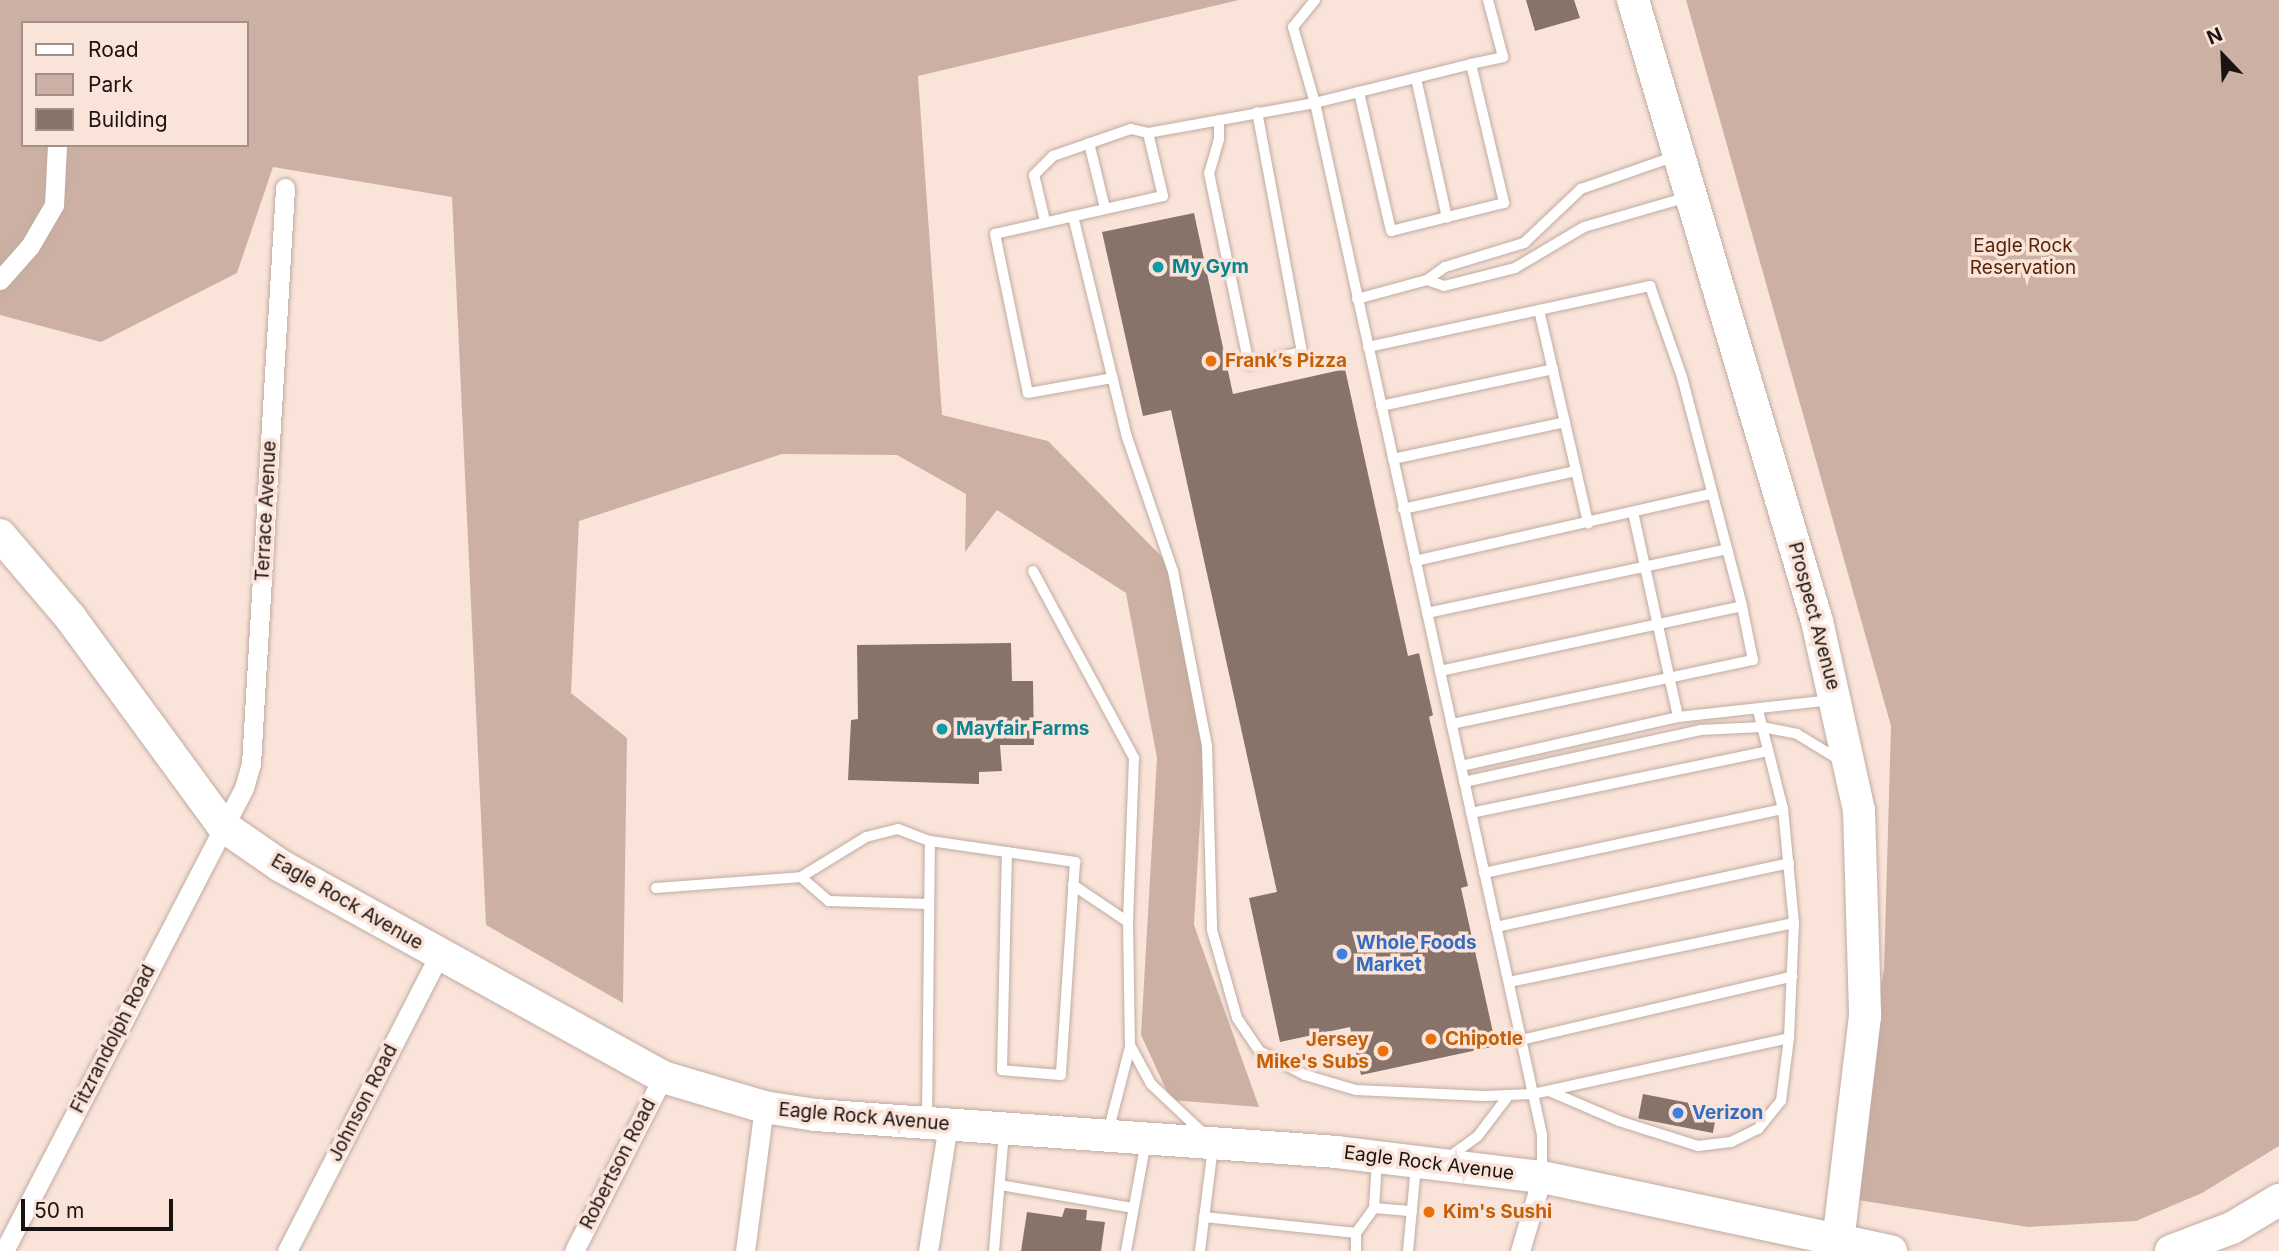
<!DOCTYPE html>
<meta charset="utf-8">
<style>
body{margin:0}
#map{position:relative;width:2279px;height:1251px;overflow:hidden;background:#fae4da;font-family:Inter,sans-serif}
div>[style]{position:absolute}
.green>*{inset:0;background:#ccb0a4}
.building>*{inset:0;background:#87736a;transform-origin:0 0}
.roads{filter:drop-shadow(0 0 2px #c0aba1) drop-shadow(0 0 2px #c0aba1)}
.service>*{height:10px;margin:-5px;padding:0 5px;transform-origin:5px;border-radius:5px;background:#fff}
.minor>*{height:19px;margin:-9.5px;padding:0 9.5px;transform-origin:9.5px;border-radius:9.5px;background:#fff}
.primary>*{height:32px;margin:-16px;padding:0 16px;transform-origin:16px;border-radius:16px;background:#fff}
.dots>*{width:19px;height:19px;translate:-50% -50%;box-sizing:border-box;border:4px solid #fae4da;border-radius:50%}
span{translate:-50% -50%;white-space:nowrap;text-align:center;line-height:1.15;-webkit-text-stroke:7px #fae4da;paint-order:stroke}
.park-label{font-size:19px;color:#592509}
.culture-label{font-size:19px;color:#0d838f;font-weight:700}
.left{translate:0 -50%;text-align:left}
.food-label{font-size:19px;color:#c56008;font-weight:700}
.right{translate:-100% -50%;text-align:right}
.street-label{font-size:19px;color:#1b1310}
.shop-label{font-size:19px;color:#366cbe;font-weight:700}
.legend{position:absolute;left:21px;top:21px;width:228px;height:126px;box-sizing:border-box;background:#fae4da;border:2px solid #a19089;margin:0;padding:9px 12px;list-style:none;font-size:21px;color:#1b1310}
.legend li{display:flex;align-items:center;gap:14px;height:35px}
.legend b{width:35px;border:2px solid #a19089}
.north{position:absolute;left:2188px;top:21px;width:70px;height:70px;-webkit-text-stroke:5px #fae4da;paint-order:stroke;rotate:337deg;font-size:19px;font-weight:700;line-height:28px;text-align:center;color:#1b1310}
.north::after{content:'';display:block;margin:auto;width:24px;height:32px;background:#1b1310;clip-path:polygon(50% 0,100% 100%,50% 72%,0 100%)}
.scale{position:absolute;left:21px;top:1199px;width:152px;height:32px;box-sizing:border-box;border:4px solid #1b1310;border-top:0;padding-left:9px;font-size:21px;line-height:24px;white-space:nowrap;color:#1b1310;-webkit-text-stroke:5px #fae4da;paint-order:stroke}
</style>
<div id="map">
<div class="green">
<div style="clip-path:polygon(evenodd,0 0,1239px 0,918px 76px,942px 415px,1048px 441px,1167px 562px,1205px 737px,1194px 925px,1259px 1107px,1171px 1100px,1141px 1035px,1157px 758px,1126px 593px,997px 510px,965px 552px,966px 494px,897px 455px,782px 454px,579px 521px,571px 693px,627px 738px,623px 1003px,486px 925px,452px 197px,273px 167px,237px 273px,101px 342px,0 315px,0 0,23px 23px,247px 23px,247px 145px,23px 145px,23px 23px)"></div>
<div style="clip-path:polygon(1686px 0,2279px 0,2279px 1146px,2202px 1193px,2136px 1221px,2028px 1227px,1845px 1198px,1884px 969px,1891px 726px)"></div>
</div>
<div class="building">
<div style="clip-path:polygon(1526px 0,1574px 0,1580px 18px,1535px 31px)"></div>
<div style="clip-path:polygon(1194px 213px,1233px 394px,1345px 369px,1408px 656px,1419px 653px,1433px 715px,1429px 717px,1468px 886px,1461px 888px,1496px 1046px,1361px 1075px,1350px 1027px,1280px 1042px,1249px 898px,1277px 892px,1171px 410px,1143px 416px,1102px 232px)"></div>
<div style="clip-path:polygon(1011px 643px,1012px 681px,1033px 681px,1034px 745px,1000px 745px,1002px 771px,979px 772px,979px 784px,848px 780px,851px 720px,858px 719px,857px 645px)"></div>
<div style="left:1643px;top:1094px;width:76px;height:25px;rotate:11deg"></div>
<div style="clip-path:polygon(1065px 1208px,1087px 1210px,1086px 1220px,1105px 1222px,1101px 1251px,1021px 1251px,1027px 1212px,1062px 1217px)"></div>
</div>
<div class="roads">
<div class="service">
<div style="left:1315px;top:0;width:35px;rotate:129deg"></div>
<div style="left:1293px;top:27px;width:79px;rotate:73.9deg"></div>
<div style="left:1315px;top:103px;width:1057px;rotate:77.59deg"></div>
<div style="left:1542px;top:1135px;width:38px;rotate:90deg"></div>
<div style="left:1471px;top:64px;width:33px;rotate:-12deg"></div>
<div style="left:1503px;top:57px;width:59px;rotate:-104.7deg"></div>
<div style="left:1416px;top:78px;width:143px;rotate:77.5deg"></div>
<div style="left:1219px;top:120px;width:19px;rotate:90deg"></div>
<div style="left:1219px;top:139px;width:35px;rotate:106deg"></div>
<div style="left:1209px;top:173px;width:195px;rotate:78.2deg"></div>
<div style="left:1249px;top:364px;width:54px;rotate:-12.8deg"></div>
<div style="left:1302px;top:352px;width:244px;rotate:-100.6deg"></div>
<div style="left:1148px;top:133px;width:170px;rotate:-10.2deg"></div>
<div style="left:1315px;top:103px;width:161px;rotate:-14deg"></div>
<div style="left:1471px;top:64px;width:143px;rotate:76.6deg"></div>
<div style="left:1504px;top:203px;width:116px;rotate:166.1deg"></div>
<div style="left:1391px;top:231px;width:143px;rotate:-103deg"></div>
<div style="left:1089px;top:143px;width:67px;rotate:76.2deg"></div>
<div style="left:1073px;top:216px;width:228px;rotate:76.3deg"></div>
<div style="left:1127px;top:437px;width:142px;rotate:71.1deg"></div>
<div style="left:1173px;top:571px;width:178px;rotate:79deg"></div>
<div style="left:1207px;top:746px;width:184px;rotate:88.4deg"></div>
<div style="left:1212px;top:930px;width:91px;rotate:74.1deg"></div>
<div style="left:1237px;top:1018px;width:40px;rotate:56deg"></div>
<div style="left:1259px;top:1051px;width:52px;rotate:27.6deg"></div>
<div style="left:1305px;top:1075px;width:53px;rotate:16.4deg"></div>
<div style="left:1356px;top:1090px;width:128px;rotate:2.7deg"></div>
<div style="left:1484px;top:1096px;width:49px;rotate:-2.3deg"></div>
<div style="left:1533px;top:1094px;width:262px;rotate:-12.3deg"></div>
<div style="left:1045px;top:221px;width:47px;rotate:-103.4deg"></div>
<div style="left:1034px;top:175px;width:27px;rotate:-45deg"></div>
<div style="left:1053px;top:156px;width:83px;rotate:-19.1deg"></div>
<div style="left:1131px;top:129px;width:17px;rotate:13deg"></div>
<div style="left:1148px;top:133px;width:65px;rotate:76.6deg"></div>
<div style="left:1163px;top:196px;width:172px;rotate:167.3deg"></div>
<div style="left:995px;top:234px;width:162px;rotate:78.3deg"></div>
<div style="left:1028px;top:393px;width:86px;rotate:-10deg"></div>
<div style="left:1427px;top:280px;width:18px;rotate:19deg"></div>
<div style="left:1444px;top:286px;width:73px;rotate:-14.2deg"></div>
<div style="left:1515px;top:268px;width:80px;rotate:-30.7deg"></div>
<div style="left:1584px;top:227px;width:108px;rotate:-16.1deg"></div>
<div style="left:1357px;top:299px;width:73px;rotate:-15.2deg"></div>
<div style="left:1427px;top:280px;width:22px;rotate:-36deg"></div>
<div style="left:1445px;top:267px;width:83px;rotate:-16.9deg"></div>
<div style="left:1524px;top:243px;width:79px;rotate:-43.5deg"></div>
<div style="left:1581px;top:189px;width:101px;rotate:-19.2deg"></div>
<div style="left:1539px;top:310px;width:219px;rotate:77deg"></div>
<div style="left:1368px;top:347px;width:289px;rotate:-12.2deg"></div>
<div style="left:1650px;top:286px;width:96px;rotate:70.6deg"></div>
<div style="left:1682px;top:377px;width:237px;rotate:75.3deg"></div>
<div style="left:1742px;top:606px;width:55px;rotate:78.5deg"></div>
<div style="left:1753px;top:660px;width:308px;rotate:168deg"></div>
<div style="left:1381px;top:406px;width:176px;rotate:-12.1deg"></div>
<div style="left:1393px;top:459px;width:176px;rotate:-12.1deg"></div>
<div style="left:1403px;top:509px;width:177px;rotate:-12.4deg"></div>
<div style="left:1633px;top:512px;width:210px;rotate:77.6deg"></div>
<div style="left:1415px;top:561px;width:303px;rotate:-12.8deg"></div>
<div style="left:1033px;top:571px;width:213px;rotate:61.6deg"></div>
<div style="left:1134px;top:758px;width:164px;rotate:92.1deg"></div>
<div style="left:1427px;top:613px;width:307px;rotate:-12deg"></div>
<div style="left:1440px;top:671px;width:309px;rotate:-12.1deg"></div>
<div style="left:1461px;top:766px;width:222px;rotate:-12.7deg"></div>
<div style="left:1678px;top:717px;width:155px;rotate:-6.3deg"></div>
<div style="left:1464px;top:782px;width:242px;rotate:-12.4deg"></div>
<div style="left:1700px;top:730px;width:62px;rotate:-2.8deg"></div>
<div style="left:1762px;top:727px;width:36px;rotate:11deg"></div>
<div style="left:1797px;top:734px;width:48px;rotate:31.4deg"></div>
<div style="left:1471px;top:813px;width:303px;rotate:-11.8deg"></div>
<div style="left:1484px;top:873px;width:306px;rotate:-12.1deg"></div>
<div style="left:801px;top:877px;width:37px;rotate:41deg"></div>
<div style="left:829px;top:901px;width:100px;rotate:1.7deg"></div>
<div style="left:1073px;top:885px;width:66px;rotate:33.9deg"></div>
<div style="left:1128px;top:922px;width:125px;rotate:89.1deg"></div>
<div style="left:1130px;top:1047px;width:88px;rotate:104.5deg"></div>
<div style="left:656px;top:888px;width:145px;rotate:-4.3deg"></div>
<div style="left:801px;top:877px;width:76px;rotate:-31.6deg"></div>
<div style="left:866px;top:837px;width:33px;rotate:-14deg"></div>
<div style="left:898px;top:829px;width:34px;rotate:21deg"></div>
<div style="left:1496px;top:927px;width:300px;rotate:-12.3deg"></div>
<div style="left:1509px;top:982px;width:291px;rotate:-11.7deg"></div>
<div style="left:1521px;top:1040px;width:279px;rotate:-13.2deg"></div>
<div style="left:1131px;top:1047px;width:42px;rotate:61.6deg"></div>
<div style="left:1151px;top:1084px;width:71px;rotate:43.3deg"></div>
<div style="left:1549px;top:1091px;width:76px;rotate:23.2deg"></div>
<div style="left:1619px;top:1121px;width:83px;rotate:17.6deg"></div>
<div style="left:1698px;top:1146px;width:33px;rotate:-7deg"></div>
<div style="left:1731px;top:1142px;width:30px;rotate:-26deg"></div>
<div style="left:1758px;top:1129px;width:36px;rotate:-51deg"></div>
<div style="left:1781px;top:1101px;width:64px;rotate:-82.8deg"></div>
<div style="left:1789px;top:1038px;width:115px;rotate:-87.5deg"></div>
<div style="left:1794px;top:923px;width:115px;rotate:-95.5deg"></div>
<div style="left:1783px;top:809px;width:102px;rotate:-104.2deg"></div>
<div style="left:927px;top:1119px;width:278px;rotate:-89.4deg"></div>
<div style="left:930px;top:841px;width:147px;rotate:8.2deg"></div>
<div style="left:1075px;top:862px;width:213px;rotate:93.8deg"></div>
<div style="left:1061px;top:1075px;width:59px;rotate:-175.2deg"></div>
<div style="left:1002px;top:1070px;width:218px;rotate:-88.7deg"></div>
<div style="left:1449px;top:1157px;width:34px;rotate:-36deg"></div>
<div style="left:1477px;top:1137px;width:53px;rotate:-52.7deg"></div>
<div style="left:1000px;top:1185px;width:135px;rotate:9.8deg"></div>
<div style="left:1374px;top:1208px;width:38px;rotate:5deg"></div>
<div style="left:1204px;top:1217px;width:153px;rotate:6deg"></div>
<div style="left:1356px;top:1233px;width:31px;rotate:-54deg"></div>
<div style="left:1374px;top:1208px;width:47px;rotate:-86.3deg"></div>
<div style="left:994px;top:1251px;width:119px;rotate:-85.2deg"></div>
<div style="left:1126px;top:1251px;width:112px;rotate:-79.7deg"></div>
<div style="left:1200px;top:1251px;width:105px;rotate:-82.9deg"></div>
<div style="left:1356px;top:1251px;width:18px;rotate:-90deg"></div>
<div style="left:1408px;top:1251px;width:85px;rotate:-84.6deg"></div>
</div>
<div class="minor">
<div style="left:0;top:280px;width:45px;rotate:-48.6deg"></div>
<div style="left:30px;top:246px;width:48px;rotate:-59.7deg"></div>
<div style="left:54px;top:205px;width:60px;rotate:-87.1deg"></div>
<div style="left:4px;top:1251px;width:522px;rotate:-62.6deg"></div>
<div style="left:244px;top:788px;width:25px;rotate:-74deg"></div>
<div style="left:251px;top:764px;width:577px;rotate:-86.62deg"></div>
<div style="left:287px;top:1251px;width:333px;rotate:-62.8deg"></div>
<div style="left:574px;top:1251px;width:195px;rotate:-62.9deg"></div>
<div style="left:745px;top:1251px;width:145px;rotate:-82.5deg"></div>
<div style="left:928px;top:1251px;width:128px;rotate:-81deg"></div>
<div style="left:1520px;top:1251px;width:77px;rotate:-73.4deg"></div>
</div>
<div class="primary">
<div style="left:1633px;top:0;width:648px;rotate:73.5deg"></div>
<div style="left:1817px;top:621px;width:194px;rotate:77.5deg"></div>
<div style="left:1859px;top:810px;width:206px;rotate:88.3deg"></div>
<div style="left:1865px;top:1016px;width:237px;rotate:96.8deg"></div>
<div style="left:0;top:535px;width:108px;rotate:49.5deg"></div>
<div style="left:70px;top:617px;width:259px;rotate:53.8deg"></div>
<div style="left:223px;top:826px;width:70px;rotate:34.6deg"></div>
<div style="left:281px;top:866px;width:436px;rotate:28.9deg"></div>
<div style="left:663px;top:1077px;width:105px;rotate:16.5deg"></div>
<div style="left:764px;top:1107px;width:52px;rotate:8.9deg"></div>
<div style="left:815px;top:1115px;width:523px;rotate:4.05deg"></div>
<div style="left:1337px;top:1152px;width:207px;rotate:7deg"></div>
<div style="left:1542px;top:1177px;width:357px;rotate:12deg"></div>
<div style="left:2171px;top:1251px;width:65px;rotate:-20.7deg"></div>
<div style="left:2232px;top:1228px;width:55px;rotate:-30.8deg"></div>
</div>
</div>
<div class="dots">
<div style="left:1158px;top:267px;background:#0f9aa8"></div>
<div style="left:1211px;top:361px;background:#e8710a"></div>
<div style="left:942px;top:729px;background:#0f9aa8"></div>
<div style="left:1342px;top:954px;background:#3f7fe0"></div>
<div style="left:1431px;top:1039px;background:#e8710a"></div>
<div style="left:1383px;top:1051px;background:#e8710a"></div>
<div style="left:1678px;top:1113px;background:#3f7fe0"></div>
<div style="left:1429px;top:1212px;background:#e8710a"></div>
</div>
<div class="park-label">
<span style="left:2023px;top:257px">Eagle Rock<br>Reservation</span>
</div>
<div class="culture-label">
<span class="left" style="left:1172px;top:267px">My Gym</span>
<span class="left" style="left:956px;top:729px">Mayfair Farms</span>
</div>
<div class="food-label">
<span class="left" style="left:1225px;top:361px">Frank’s Pizza</span>
<span class="left" style="left:1445px;top:1039px">Chipotle</span>
<span class="right" style="left:1369px;top:1051px">Jersey<br>Mike's Subs</span>
<span class="left" style="left:1443px;top:1212px">Kim's Sushi</span>
</div>
<div class="street-label">
<span style="left:266px;top:511px;rotate:-87deg">Terrace Avenue</span>
<span style="left:1814px;top:616px;rotate:75deg">Prospect Avenue</span>
<span style="left:347px;top:902px;rotate:30deg">Eagle Rock Avenue</span>
<span style="left:113px;top:1039px;rotate:-63deg">Fitzrandolph Road</span>
<span style="left:363px;top:1103px;rotate:-63deg">Johnson Road</span>
<span style="left:864px;top:1117px;rotate:5deg">Eagle Rock Avenue</span>
<span style="left:1429px;top:1163px;rotate:7deg">Eagle Rock Avenue</span>
<span style="left:618px;top:1164px;rotate:-63deg">Robertson Road</span>
</div>
<div class="shop-label">
<span class="left" style="left:1356px;top:954px">Whole Foods<br>Market</span>
<span class="left" style="left:1692px;top:1113px">Verizon</span>
</div>
<ul class="legend">
<li><b style="height:9px;background:#fff"></b>Road</li>
<li><b style="height:19px;background:#ccb0a4"></b>Park</li>
<li><b style="height:19px;background:#87736a"></b>Building</li>
</ul>
<div class="north">N</div>
<div class="scale">50 m</div>
</div>
